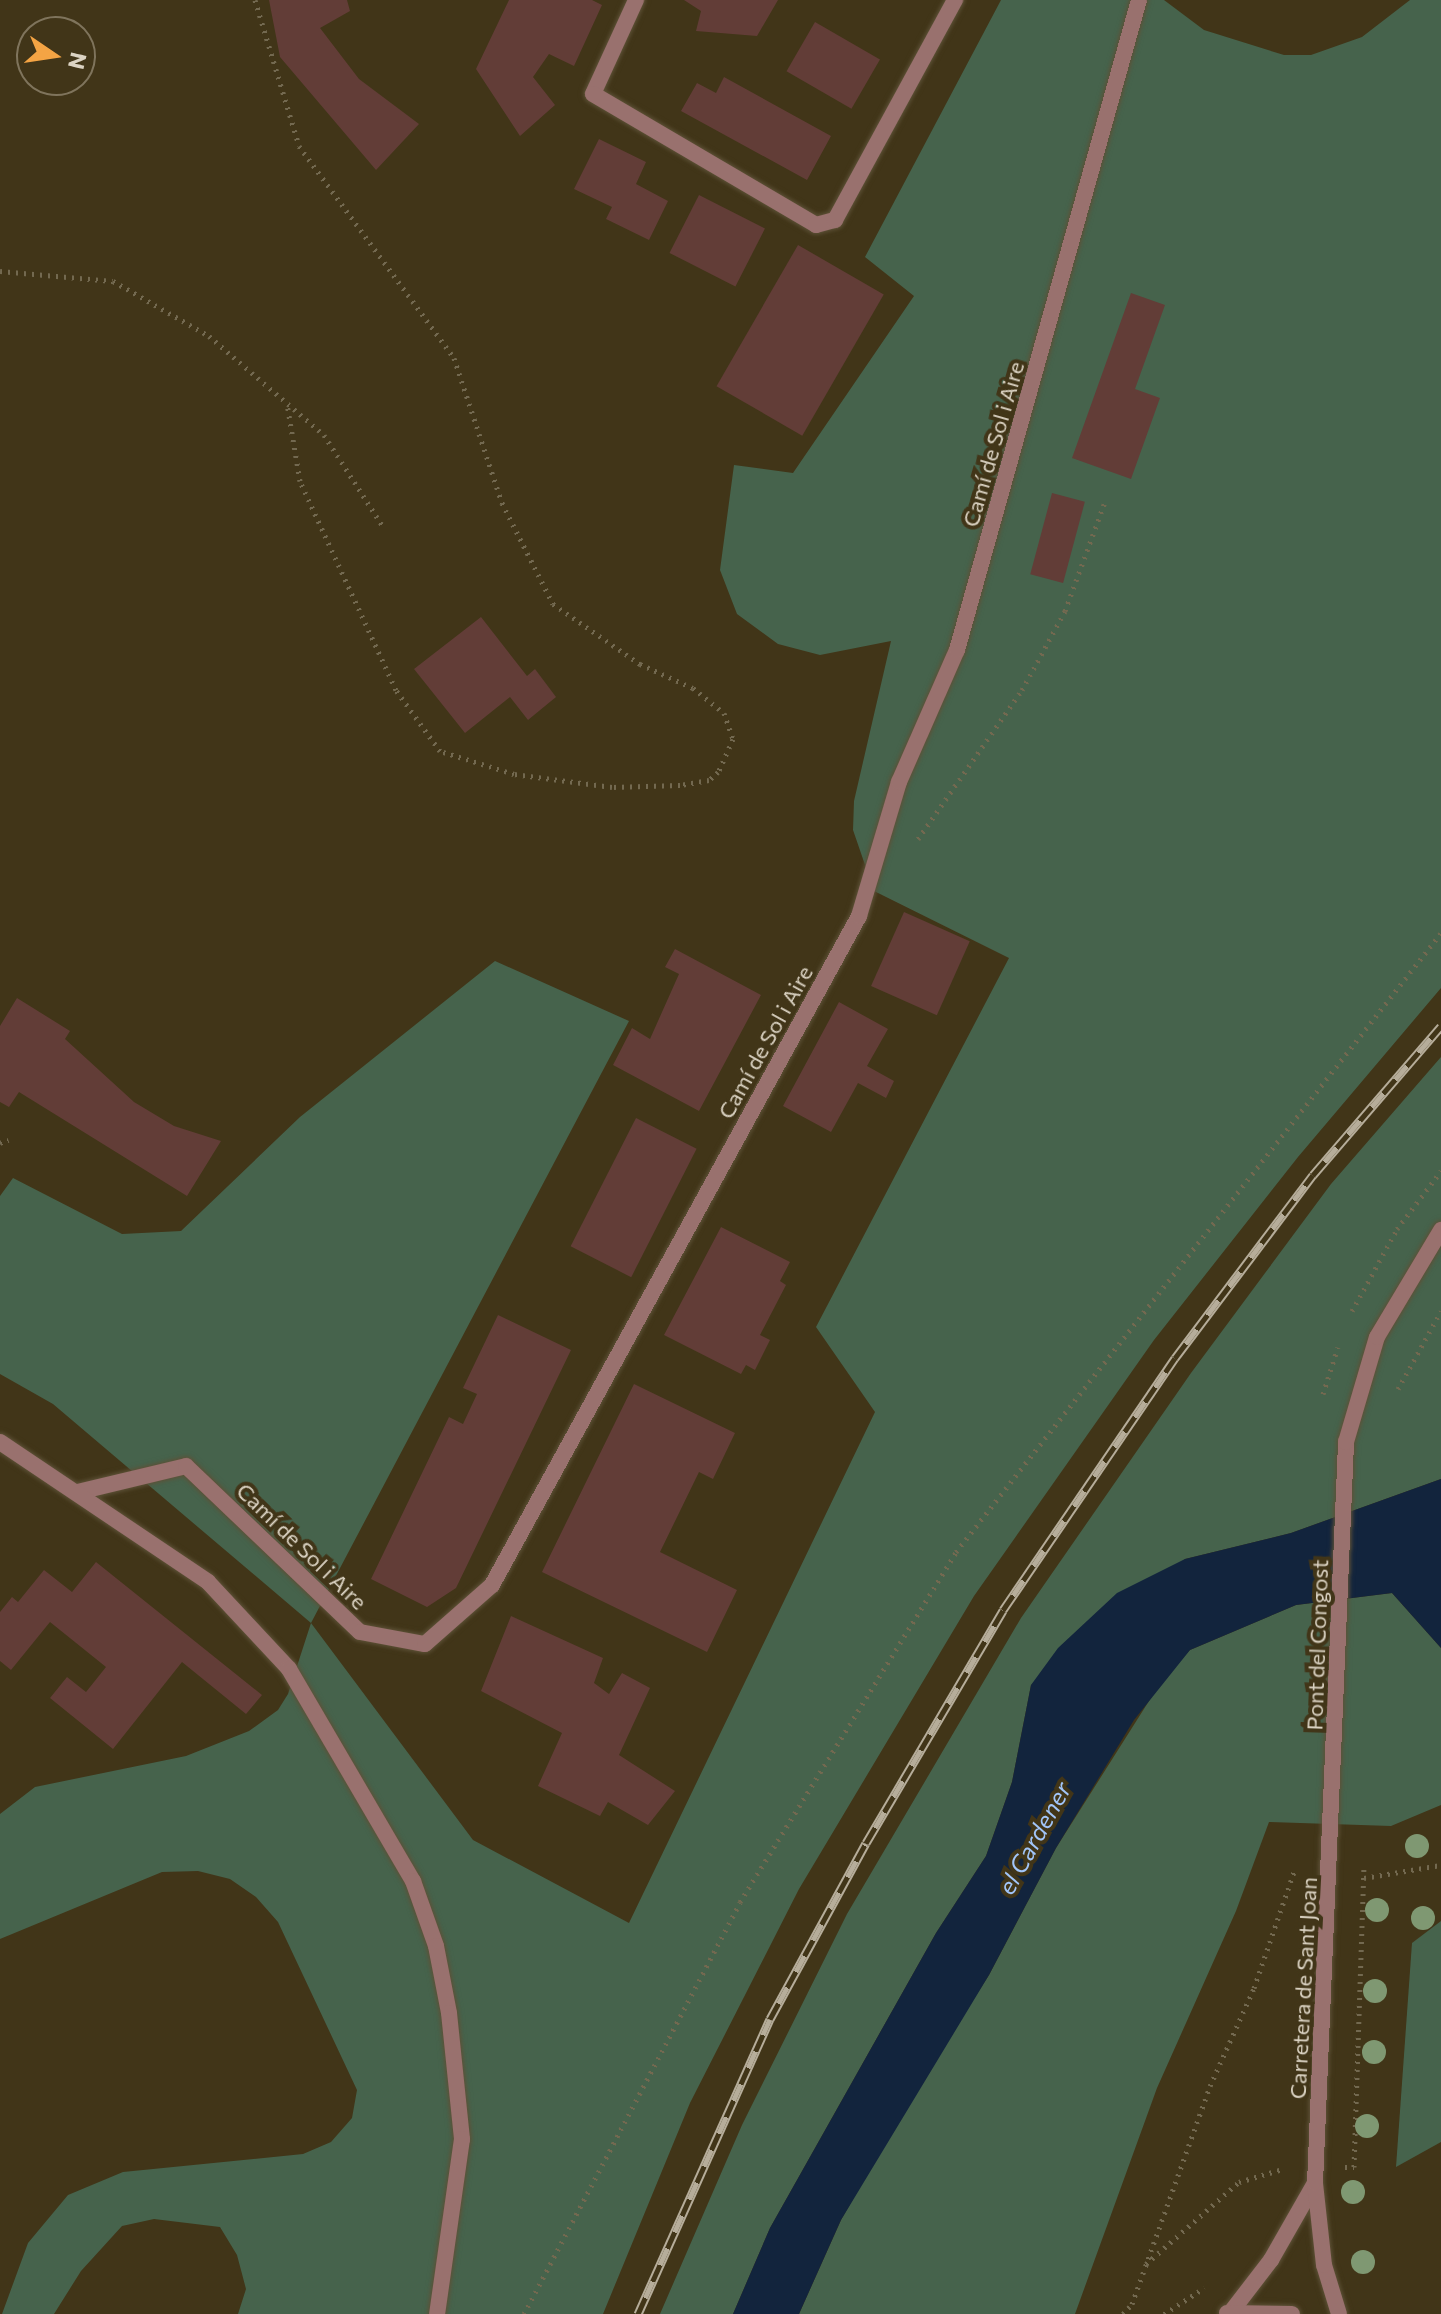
<!DOCTYPE html>
<meta charset="utf-8">
<style>
body{margin:0}
#map{position:relative;width:1441px;height:2314px;overflow:hidden;background:#413518;font-family:Commissioner,sans-serif}
div>[style]{position:absolute}
.green>*{inset:0;background:#46634c}
.water>*{inset:0;background:#12243d}
.building>*{inset:0;background:#623d37;transform-origin:0 0}
.path>*{height:5px;margin-top:-2.5px;transform-origin:0;background:repeating-linear-gradient(90deg,#736950 0 2px,transparent 0 8px)}
.roads{filter:drop-shadow(0 0 2px #5d5137) drop-shadow(0 0 2px #5d5137)}
.minor>*{height:16px;margin:-8px;padding:0 8px;transform-origin:8px;border-radius:8px;background:#99716e}
.tertiary>*{height:16px;margin:-8px;padding:0 8px;transform-origin:8px;border-radius:8px;background:#99716e}
.rail>*{height:9px;margin-top:-4.5px;transform-origin:0;background:repeating-linear-gradient(90deg,#413518 0 18px,#b6ad9a 0 36px);box-sizing:border-box;border-block:2px solid #b6ad9a}
.trees>*{width:24px;height:24px;margin:-12px;border-radius:50%;background:#7f9872}
span{translate:-50% -50%;white-space:nowrap;text-align:center;line-height:1.15;-webkit-text-stroke:8px #413518;paint-order:stroke}
.street-label{font-size:22px;color:#dbd3c3}
.water-label{font-size:24px;color:#a1c5f9;font-style:italic}
.north{position:absolute;left:16px;top:16px;width:80px;height:80px;box-sizing:border-box;background:#413518;border:2px solid #7f745c;border-radius:50%;rotate:103deg;font-size:22px;font-weight:700;line-height:32px;text-align:center;color:#dbd3c3}
.north::after{content:'';display:block;margin:auto;width:28px;height:36px;background:#f4a444;clip-path:polygon(50% 0,100% 100%,50% 72%,0 100%)}
</style>
<div id="map">
<div class="green">
<div style="clip-path:polygon(1001px 0,1164px 0,1204px 30px,1284px 55px,1311px 55px,1362px 37px,1410px 0,1441px 0,1441px 988px,1298px 1157px,1154px 1340px,974px 1596px,799px 1889px,690px 2103px,603px 2314px,238px 2314px,246px 2289px,237px 2255px,220px 2227px,154px 2219px,122px 2226px,81px 2271px,54px 2314px,2px 2314px,28px 2243px,68px 2195px,123px 2172px,303px 2154px,331px 2142px,352px 2118px,357px 2090px,278px 1922px,256px 1897px,230px 1879px,198px 1871px,162px 1872px,0 1939px,0 1814px,35px 1787px,186px 1756px,249px 1731px,278px 1710px,288px 1694px,311px 1623px,53px 1404px,0 1374px,0 1196px,13px 1178px,122px 1234px,181px 1231px,300px 1117px,495px 961px,629px 1021px,311px 1623px,473px 1840px,629px 1923px,875px 1412px,816px 1327px,1009px 958px,874px 891px,853px 830px,854px 801px,891px 641px,820px 655px,778px 644px,737px 614px,720px 570px,734px 465px,793px 473px,914px 296px,865px 257px)"></div>
<div style="clip-path:polygon(1441px 1057px,1441px 1479px,1291px 1533px,1185px 1559px,1031px 1685px,1012px 1782px,986px 1856px,936px 1933px,770px 2228px,733px 2314px,660px 2314px,742px 2125px,847px 1914px,1021px 1618px,1191px 1373px,1331px 1184px)"></div>
<div style="clip-path:polygon(1392px 1593px,1441px 1648px,1441px 1805px,1391px 1826px,1269px 1822px,1236px 1911px,1157px 2088px,1075px 2314px,799px 2314px,841px 2220px,915px 2091px,989px 1975px,1056px 1848px,1161px 1682px,1190px 1650px,1296px 1605px)"></div>
<div style="clip-path:polygon(1441px 1921px,1441px 2142px,1396px 2167px,1412px 1943px)"></div>
</div>
<div class="water">
<div style="clip-path:polygon(1441px 1479px,1441px 1648px,1392px 1593px,1296px 1605px,1190px 1650px,1134px 1720px,1056px 1848px,989px 1975px,841px 2220px,799px 2314px,733px 2314px,770px 2228px,936px 1933px,986px 1856px,1012px 1782px,1031px 1685px,1058px 1648px,1117px 1593px,1185px 1559px,1291px 1533px)"></div>
</div>
<div class="building">
<div style="clip-path:polygon(269px 0,347px 0,350px 11px,320px 28px,359px 79px,419px 124px,376px 170px,280px 57px)"></div>
<div style="clip-path:polygon(509px 0,592px 0,602px 5px,574px 66px,549px 54px,533px 77px,555px 105px,520px 136px,476px 69px)"></div>
<div style="clip-path:polygon(684px 0,778px 0,757px 36px,696px 31px,701px 11px)"></div>
<div style="left:815px;top:22px;width:75px;height:57px;rotate:30deg"></div>
<div style="clip-path:polygon(724px 77px,831px 136px,807px 180px,681px 111px,697px 83px,716px 93px)"></div>
<div style="clip-path:polygon(599px 139px,646px 162px,636px 184px,668px 201px,649px 240px,606px 219px,612px 207px,574px 189px)"></div>
<div style="left:699px;top:195px;width:74px;height:65px;rotate:27deg"></div>
<div style="left:798px;top:245px;width:99px;height:163px;rotate:30deg"></div>
<div style="clip-path:polygon(1131px 293px,1165px 305px,1135px 389px,1160px 398px,1131px 479px,1072px 458px)"></div>
<div style="left:1052px;top:493px;width:34px;height:84px;rotate:15deg"></div>
<div style="clip-path:polygon(481px 617px,527px 676px,535px 669px,556px 697px,528px 720px,510px 697px,465px 733px,414px 669px)"></div>
<div style="left:904px;top:912px;width:72px;height:81px;rotate:24deg"></div>
<div style="clip-path:polygon(675px 949px,761px 995px,699px 1111px,613px 1065px,632px 1028px,650px 1039px,679px 974px,665px 967px)"></div>
<div style="clip-path:polygon(17px 998px,70px 1031px,65px 1039px,134px 1102px,174px 1126px,221px 1141px,187px 1196px,19px 1092px,9px 1107px,0 1102px,0 1026px)"></div>
<div style="clip-path:polygon(839px 1002px,888px 1029px,867px 1066px,894px 1081px,886px 1098px,858px 1083px,831px 1132px,783px 1106px)"></div>
<div style="left:636px;top:1118px;width:68px;height:144px;rotate:27deg"></div>
<div style="clip-path:polygon(721px 1227px,790px 1262px,780px 1281px,786px 1285px,760px 1335px,770px 1340px,755px 1370px,746px 1365px,741px 1374px,664px 1335px)"></div>
<div style="clip-path:polygon(498px 1315px,571px 1350px,456px 1588px,427px 1607px,371px 1579px,449px 1417px,463px 1424px,477px 1394px,463px 1388px)"></div>
<div style="clip-path:polygon(634px 1384px,735px 1433px,713px 1479px,699px 1472px,660px 1552px,737px 1590px,707px 1652px,542px 1572px)"></div>
<div style="clip-path:polygon(96px 1562px,262px 1695px,246px 1714px,182px 1662px,113px 1749px,50px 1698px,67px 1677px,86px 1692px,106px 1667px,50px 1622px,11px 1670px,0 1661px,0 1612px,12px 1597px,18px 1602px,44px 1570px,72px 1592px)"></div>
<div style="clip-path:polygon(511px 1616px,603px 1658px,594px 1683px,609px 1694px,622px 1673px,650px 1688px,619px 1755px,675px 1791px,648px 1825px,608px 1802px,600px 1816px,538px 1786px,562px 1733px,481px 1691px)"></div>
</div>
<div class="path">
<div style="left:255px;top:0;width:152px;rotate:73.2deg"></div>
<div style="left:299px;top:146px;width:263px;rotate:53.8deg"></div>
<div style="left:454px;top:358px;width:153px;rotate:71.7deg"></div>
<div style="left:502px;top:503px;width:113px;rotate:63.2deg"></div>
<div style="left:553px;top:604px;width:106px;rotate:34.6deg"></div>
<div style="left:640px;top:664px;width:58px;rotate:24.4deg"></div>
<div style="left:693px;top:688px;width:40px;rotate:39deg"></div>
<div style="left:724px;top:713px;width:28px;rotate:71deg"></div>
<div style="left:733px;top:739px;width:36px;rotate:114deg"></div>
<div style="left:718px;top:772px;width:12px;rotate:138deg"></div>
<div style="left:709px;top:780px;width:29px;rotate:170deg"></div>
<div style="left:680px;top:785px;width:68px;rotate:178.3deg"></div>
<div style="left:612px;top:787px;width:99px;rotate:-172.4deg"></div>
<div style="left:514px;top:774px;width:77px;rotate:-162.7deg"></div>
<div style="left:440px;top:751px;width:75px;rotate:-125.8deg"></div>
<div style="left:396px;top:690px;width:230px;rotate:-114.7deg"></div>
<div style="left:300px;top:481px;width:79px;rotate:-99.5deg"></div>
<div style="left:0;top:271px;width:113px;rotate:5.1deg"></div>
<div style="left:113px;top:281px;width:111px;rotate:29.8deg"></div>
<div style="left:209px;top:336px;width:152px;rotate:40.7deg"></div>
<div style="left:324px;top:435px;width:107px;rotate:57.2deg"></div>
<div style="left:918px;top:839px;width:182px;rotate:-55.1deg"></div>
<div style="left:1022px;top:690px;width:90px;rotate:-61.4deg"></div>
<div style="left:1065px;top:611px;width:119px;rotate:-69.9deg"></div>
<div style="left:0;top:1143px;width:9px;rotate:-21deg"></div>
<div style="left:1352px;top:1311px;width:94px;rotate:-61.2deg"></div>
<div style="left:1397px;top:1229px;width:73px;rotate:-52.8deg"></div>
<div style="left:1398px;top:1389px;width:89px;rotate:-61.1deg"></div>
<div style="left:1323px;top:1394px;width:49px;rotate:-72.3deg"></div>
<div style="left:1364px;top:1878px;width:78px;rotate:-9.6deg"></div>
<div style="left:1345px;top:2167px;width:9px"></div>
<div style="left:1354px;top:2167px;width:301px;rotate:-88.1deg"></div>
<div style="left:1146px;top:2264px;width:124px;rotate:-41.4deg"></div>
<div style="left:1239px;top:2182px;width:46px;rotate:-16.5deg"></div>
<div style="left:524px;top:2314px;width:465px;rotate:-62.3deg"></div>
<div style="left:740px;top:1902px;width:411px;rotate:-58.3deg"></div>
<div style="left:956px;top:1552px;width:786px;rotate:-51.92deg"></div>
<div style="left:1123px;top:2314px;width:13px;rotate:-48deg"></div>
<div style="left:1132px;top:2304px;width:232px;rotate:-70.3deg"></div>
<div style="left:1210px;top:2086px;width:107px;rotate:-65.8deg"></div>
<div style="left:1254px;top:1988px;width:123px;rotate:-71deg"></div>
<div style="left:1164px;top:2314px;width:48px;rotate:-33deg"></div>
</div>
<div class="roads">
<div class="minor">
<div style="left:636px;top:0;width:103px;rotate:114.6deg"></div>
<div style="left:593px;top:94px;width:259px;rotate:30.4deg"></div>
<div style="left:816px;top:225px;width:20px;rotate:-15deg"></div>
<div style="left:835px;top:220px;width:251px;rotate:-61.4deg"></div>
<div style="left:78px;top:1492px;width:111px;rotate:-13.5deg"></div>
<div style="left:186px;top:1466px;width:240px;rotate:43.7deg"></div>
<div style="left:360px;top:1632px;width:66px;rotate:10.5deg"></div>
<div style="left:425px;top:1644px;width:89px;rotate:-41.4deg"></div>
<div style="left:492px;top:1585px;width:763px;rotate:-61.25deg"></div>
<div style="left:859px;top:916px;width:140px;rotate:-73.4deg"></div>
<div style="left:899px;top:782px;width:144px;rotate:-66.3deg"></div>
<div style="left:957px;top:650px;width:675px;rotate:-74.36deg"></div>
</div>
<div class="tertiary">
<div style="left:0;top:1442px;width:251px;rotate:33.9deg"></div>
<div style="left:208px;top:1582px;width:119px;rotate:47deg"></div>
<div style="left:289px;top:1669px;width:246px;rotate:59.7deg"></div>
<div style="left:413px;top:1881px;width:69px;rotate:70.5deg"></div>
<div style="left:436px;top:1946px;width:68px;rotate:79deg"></div>
<div style="left:449px;top:2013px;width:127px;rotate:84.1deg"></div>
<div style="left:462px;top:2139px;width:177px;rotate:98.1deg"></div>
<div style="left:1231px;top:2312px;width:66px;rotate:-52.4deg"></div>
<div style="left:1271px;top:2260px;width:89px;rotate:-60.3deg"></div>
<div style="left:1227px;top:2313px;width:65px;rotate:0.9deg"></div>
<div style="left:1339px;top:2314px;width:51px;rotate:-107deg"></div>
<div style="left:1324px;top:2265px;width:82px;rotate:-96.3deg"></div>
<div style="left:1315px;top:2183px;width:742px;rotate:-87.6deg"></div>
<div style="left:1346px;top:1442px;width:109px;rotate:-73.6deg"></div>
<div style="left:1377px;top:1337px;width:125px;rotate:-59.1deg"></div>
</div>
</div>
<div class="rail">
<div style="left:638px;top:2314px;width:323px;rotate:-65.9deg"></div>
<div style="left:770px;top:2019px;width:200px;rotate:-61.4deg"></div>
<div style="left:866px;top:1843px;width:270px;rotate:-59.5deg"></div>
<div style="left:1003px;top:1610px;width:305px;rotate:-55.7deg"></div>
<div style="left:1175px;top:1358px;width:229px;rotate:-53deg"></div>
<div style="left:1313px;top:1175px;width:196px;rotate:-49.3deg"></div>
</div>
<div class="trees">
<div style="left:1417px;top:1846px"></div>
<div style="left:1377px;top:1910px"></div>
<div style="left:1423px;top:1918px"></div>
<div style="left:1375px;top:1991px"></div>
<div style="left:1374px;top:2052px"></div>
<div style="left:1367px;top:2126px"></div>
<div style="left:1353px;top:2192px"></div>
<div style="left:1363px;top:2262px"></div>
</div>
<div class="street-label">
<span style="left:993px;top:444px;rotate:-74deg">Camí de Sol i Aire</span>
<span style="left:765px;top:1042px;rotate:-61deg">Camí de Sol i Aire</span>
<span style="left:302px;top:1546px;rotate:44deg">Camí de Sol i Aire</span>
<span style="left:1317px;top:1645px;rotate:-88deg">Pont del Congost</span>
<span style="left:1303px;top:1988px;rotate:-87deg">Carretera de Sant Joan</span>
</div>
<div class="water-label">
<span style="left:1034px;top:1838px;rotate:-61deg">el Cardener</span>
</div>
<div class="north">N</div>
</div>
